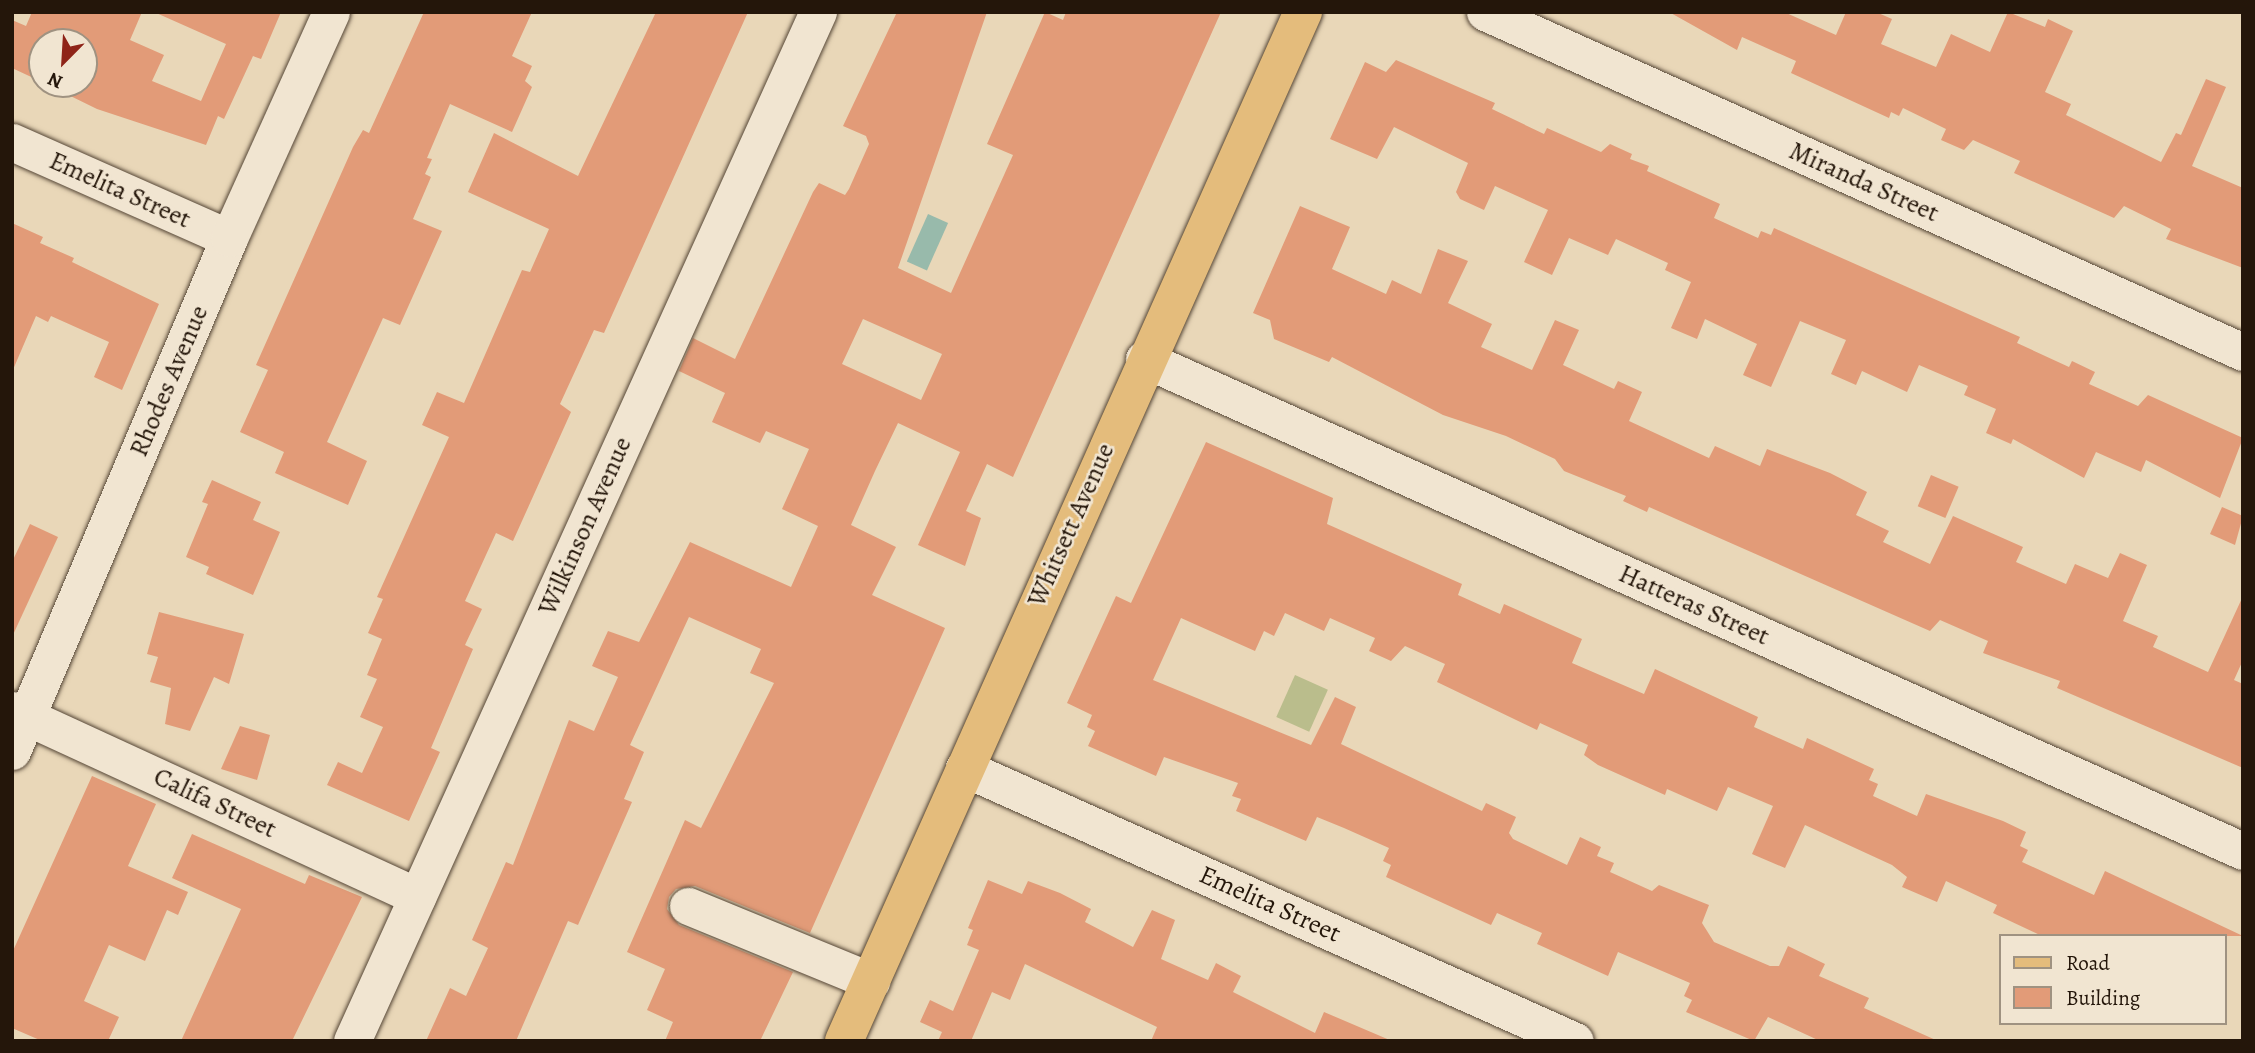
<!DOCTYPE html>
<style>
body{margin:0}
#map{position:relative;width:2255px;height:1053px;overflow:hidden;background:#e9d7b8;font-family:Alegreya,serif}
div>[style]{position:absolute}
.green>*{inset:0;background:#babd8c;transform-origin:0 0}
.water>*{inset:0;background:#98baab;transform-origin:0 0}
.building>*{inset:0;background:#e29b78;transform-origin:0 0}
.roads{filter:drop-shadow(0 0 2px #554636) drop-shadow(0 0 2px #554636)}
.minor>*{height:37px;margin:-18.5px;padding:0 18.5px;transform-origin:18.5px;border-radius:18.5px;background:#f1e5d1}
.major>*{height:38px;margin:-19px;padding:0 19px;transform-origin:19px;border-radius:19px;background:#e4bc7c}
span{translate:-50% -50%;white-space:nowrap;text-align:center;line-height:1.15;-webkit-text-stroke:5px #f1e5d1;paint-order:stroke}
.street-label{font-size:26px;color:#24160a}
.frame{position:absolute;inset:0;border:14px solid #24160a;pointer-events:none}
.legend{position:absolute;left:1999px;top:934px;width:228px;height:91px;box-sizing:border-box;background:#f1e5d1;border:2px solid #9f9281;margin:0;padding:9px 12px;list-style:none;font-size:21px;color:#24160a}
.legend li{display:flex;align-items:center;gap:14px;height:35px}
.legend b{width:35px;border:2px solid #9f9281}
.north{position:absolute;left:28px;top:28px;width:70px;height:70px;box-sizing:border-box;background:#f1e5d1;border:2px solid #9f9281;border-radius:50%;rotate:204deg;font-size:19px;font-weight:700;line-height:28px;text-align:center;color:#24160a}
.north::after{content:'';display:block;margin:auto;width:24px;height:32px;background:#8f2418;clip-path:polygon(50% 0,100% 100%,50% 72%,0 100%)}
</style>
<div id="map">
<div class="green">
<div style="left:1295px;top:675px;width:36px;height:46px;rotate:24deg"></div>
</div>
<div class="water">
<div style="left:928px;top:214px;width:22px;height:52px;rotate:24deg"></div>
</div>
<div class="building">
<div style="clip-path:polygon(32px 12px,142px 12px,130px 40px,164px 55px,152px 81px,201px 101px,226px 44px,154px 12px,281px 12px,261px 59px,253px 56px,224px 119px,218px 116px,206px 145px,97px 109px,46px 84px,84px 84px,84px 42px,42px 42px,42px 82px,12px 68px,12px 20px,26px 26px)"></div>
<div style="clip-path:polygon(424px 12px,532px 12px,512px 56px,532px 66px,525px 81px,532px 87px,512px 132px,450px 104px,427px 158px,432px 159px,425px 174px,431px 177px,413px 219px,442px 231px,400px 325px,383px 318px,327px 442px,367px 461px,348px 505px,275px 473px,284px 452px,240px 432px,268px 370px,256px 365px,353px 147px,363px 130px,369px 133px)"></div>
<div style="clip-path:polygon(656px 12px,748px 12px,604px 333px,594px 330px,560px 404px,571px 412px,513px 541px,496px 533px,465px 601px,482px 609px,465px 645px,473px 649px,431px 748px,440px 752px,409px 821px,327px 785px,338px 762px,362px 773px,383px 727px,360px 717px,377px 679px,367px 675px,382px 639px,368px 633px,383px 599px,377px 597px,449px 437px,422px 425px,437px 392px,464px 403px,522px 270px,530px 272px,549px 229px,468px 192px,494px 133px,578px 176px)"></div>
<div style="clip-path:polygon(evenodd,897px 12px,987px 12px,898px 268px,951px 293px,1013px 155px,987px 144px,1045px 12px,1063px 20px,1066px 12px,1221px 12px,1013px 477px,987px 464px,966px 511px,981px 518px,965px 566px,918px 545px,960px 452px,898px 423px,875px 471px,851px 525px,896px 547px,872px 595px,945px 628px,810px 933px,695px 886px,676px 889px,669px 897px,667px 909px,679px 925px,793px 972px,760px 1041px,665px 1041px,673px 1022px,647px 1010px,665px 969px,627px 952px,685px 820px,701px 828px,774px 683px,750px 673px,761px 649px,689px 617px,630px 745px,644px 752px,624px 799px,632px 802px,578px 925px,568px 921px,516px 1041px,426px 1041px,450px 988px,466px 996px,488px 948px,472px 940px,506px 862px,513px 865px,569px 720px,594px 731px,618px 677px,592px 666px,608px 631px,639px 642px,690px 542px,791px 587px,818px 526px,782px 509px,809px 449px,766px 431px,760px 443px,712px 422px,725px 393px,679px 371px,693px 338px,735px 359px,813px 192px,819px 183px,845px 195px,849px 189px,869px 144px,866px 136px,843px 126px,897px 12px,863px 319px,942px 354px,921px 400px,842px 364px,863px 319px)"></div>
<div style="clip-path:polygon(1669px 12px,1784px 12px,1836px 35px,1846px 12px,1876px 12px,1892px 19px,1881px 44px,1936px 67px,1951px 34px,1990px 52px,2008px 12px,2045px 27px,2048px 19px,2073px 31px,2045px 92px,2071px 104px,2066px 115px,2161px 162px,2176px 133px,2181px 135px,2206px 79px,2226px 87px,2192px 166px,2243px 188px,2243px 268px,2166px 239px,2171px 229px,2124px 206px,2114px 218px,2014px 173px,2020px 161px,1973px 140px,1964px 150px,1941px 140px,1946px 129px,1903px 108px,1899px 116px,1891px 112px,1889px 118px,1791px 73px,1796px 61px,1742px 37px,1737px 50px)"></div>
<div style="clip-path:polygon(1396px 60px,1495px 103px,1492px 109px,1544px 134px,1547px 128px,1601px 152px,1610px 144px,1632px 154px,1630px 159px,1649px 166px,1647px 171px,1720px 204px,1714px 218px,1758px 238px,1761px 231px,1771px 235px,1774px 228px,2020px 337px,2017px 343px,2069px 367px,2072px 361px,2095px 372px,2089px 384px,2138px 406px,2148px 395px,2243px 438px,2220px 498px,2146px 460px,2141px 472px,2096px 452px,2084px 478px,2013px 439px,2011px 444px,1986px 433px,1996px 409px,1964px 395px,1968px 386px,1919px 365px,1907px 392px,1862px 371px,1856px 385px,1831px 374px,1846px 340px,1800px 321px,1771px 387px,1743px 375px,1757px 344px,1705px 319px,1697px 339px,1671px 328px,1691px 282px,1665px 270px,1668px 263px,1616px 239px,1608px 255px,1569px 238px,1552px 275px,1524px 262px,1548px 210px,1495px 186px,1484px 210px,1460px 199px,1456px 192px,1468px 163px,1394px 127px,1377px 159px,1330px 139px,1365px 62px,1386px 72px)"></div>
<div style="clip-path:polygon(1300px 206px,1350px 227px,1332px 269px,1386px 294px,1392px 280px,1421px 294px,1438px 249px,1468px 261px,1448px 303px,1492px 324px,1481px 347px,1532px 370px,1555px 320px,1579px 330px,1563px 365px,1614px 389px,1618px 381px,1642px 392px,1629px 421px,1709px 458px,1715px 446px,1760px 466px,1767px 449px,1830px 473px,1867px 492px,1856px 515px,1889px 531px,1883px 542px,1930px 564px,1953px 516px,2023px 547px,2016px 562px,2066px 584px,2075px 564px,2108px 578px,2120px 553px,2147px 565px,2123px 621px,2158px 636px,2153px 647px,2208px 672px,2243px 596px,2243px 660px,2234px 680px,2243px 684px,2243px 768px,2057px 688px,2060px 681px,1983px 653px,1988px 641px,1940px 620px,1930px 631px,1649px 507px,1647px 512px,1623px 501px,1626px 496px,1564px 471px,1555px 459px,1506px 436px,1443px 415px,1332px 357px,1329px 362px,1274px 339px,1270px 320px,1253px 313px)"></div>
<div style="clip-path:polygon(12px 223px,43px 237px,40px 243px,74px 258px,72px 262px,159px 304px,122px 390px,94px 377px,109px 342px,51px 316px,48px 322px,36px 316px,12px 372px)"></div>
<div style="clip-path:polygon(1206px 442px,1333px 498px,1327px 524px,1462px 584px,1458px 595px,1500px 614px,1504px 604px,1582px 639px,1572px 663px,1644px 694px,1655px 669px,1758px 717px,1754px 727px,1803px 749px,1807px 738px,1874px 769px,1869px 780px,1878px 784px,1873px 796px,1917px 816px,1926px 794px,2003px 821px,2026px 832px,2020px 846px,2028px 850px,2022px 862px,2094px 895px,2105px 871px,2243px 936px,2042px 936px,1993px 913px,1997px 905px,1946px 881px,1937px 902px,1902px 887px,1907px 877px,1892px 865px,1805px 825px,1785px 868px,1752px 854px,1773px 806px,1728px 787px,1717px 811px,1667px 789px,1665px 795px,1598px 765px,1584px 755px,1588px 745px,1540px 723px,1537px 730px,1437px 682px,1445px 664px,1405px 646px,1391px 661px,1369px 651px,1375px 638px,1330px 618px,1324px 631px,1285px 613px,1274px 636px,1264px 631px,1255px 651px,1181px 618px,1153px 680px,1311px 745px,1335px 697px,1356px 707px,1341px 744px,1482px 811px,1486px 803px,1516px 817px,1509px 833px,1513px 839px,1567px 865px,1580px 837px,1601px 847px,1597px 856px,1614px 863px,1610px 872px,1652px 891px,1659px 885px,1709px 905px,1702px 923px,1714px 942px,1770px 966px,1779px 966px,1788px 946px,1825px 964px,1819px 976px,1869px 998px,1864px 1008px,1938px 1041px,1820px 1041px,1768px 1017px,1754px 1041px,1686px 1012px,1692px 1000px,1684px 996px,1690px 983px,1618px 952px,1608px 976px,1537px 944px,1542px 933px,1497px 913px,1491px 925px,1386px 877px,1391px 865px,1383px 861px,1389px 848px,1344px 828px,1317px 817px,1306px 841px,1236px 811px,1241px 799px,1232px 796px,1238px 783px,1164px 757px,1156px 776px,1088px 746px,1095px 731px,1087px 727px,1092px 715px,1067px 703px,1116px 596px,1131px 603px)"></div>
<div style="left:1931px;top:475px;width:30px;height:34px;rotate:23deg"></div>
<div style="clip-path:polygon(212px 480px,261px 502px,253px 520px,280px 532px,253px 595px,206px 574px,209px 567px,186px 557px,208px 504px,202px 502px)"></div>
<div style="clip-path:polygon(2222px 507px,2243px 516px,2235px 545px,2210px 534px)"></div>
<div style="clip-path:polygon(30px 524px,58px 537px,12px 637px,12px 562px)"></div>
<div style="clip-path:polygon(159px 612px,244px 634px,229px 684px,214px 677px,190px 731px,165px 724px,171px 688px,150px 682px,158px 657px,147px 654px)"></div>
<div style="clip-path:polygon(240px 726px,270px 735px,257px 780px,221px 769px)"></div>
<div style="clip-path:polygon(92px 776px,156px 804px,128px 866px,188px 892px,178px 915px,167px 910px,145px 961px,109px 945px,84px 1001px,119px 1017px,108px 1041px,42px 1041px,12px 1028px,12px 953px)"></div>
<div style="clip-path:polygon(192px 834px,305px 884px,309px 875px,362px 897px,292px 1041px,181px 1041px,241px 909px,172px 878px)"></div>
<div style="clip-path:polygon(988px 880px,1022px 894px,1028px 881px,1060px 893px,1091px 909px,1085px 922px,1133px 947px,1152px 910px,1175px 920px,1161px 959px,1208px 980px,1216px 963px,1241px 976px,1233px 992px,1315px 1033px,1324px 1012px,1392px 1041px,1151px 1041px,1157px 1027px,1025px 964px,1010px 1000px,992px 992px,971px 1041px,938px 1041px,942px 1032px,920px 1022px,930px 1000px,953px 1011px,979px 950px,967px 945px,973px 930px,968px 928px)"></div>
</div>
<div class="roads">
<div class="minor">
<div style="left:1485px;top:12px;width:831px;rotate:24.16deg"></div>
<div style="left:12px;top:142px;width:237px;rotate:23.9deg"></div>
<div style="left:1144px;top:359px;width:1204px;rotate:24.12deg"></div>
<div style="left:12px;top:710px;width:446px;rotate:24.7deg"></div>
<div style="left:12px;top:751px;width:557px;rotate:-67.07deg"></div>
<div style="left:229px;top:238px;width:248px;rotate:-65.7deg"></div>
<div style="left:964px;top:768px;width:669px;rotate:24.08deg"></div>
<div style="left:688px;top:906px;width:198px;rotate:22.3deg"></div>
<div style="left:352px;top:1041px;width:1130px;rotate:-65.64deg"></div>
</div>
<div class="major">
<div style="left:844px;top:1041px;width:1127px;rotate:-65.96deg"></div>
</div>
</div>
<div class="street-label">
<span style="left:1864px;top:182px;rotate:24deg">Miranda Street</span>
<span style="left:120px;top:190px;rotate:24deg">Emelita Street</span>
<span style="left:169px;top:381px;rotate:-67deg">Rhodes Avenue</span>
<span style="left:1071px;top:525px;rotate:-66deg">Whitsett Avenue</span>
<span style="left:585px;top:526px;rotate:-66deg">Wilkinson Avenue</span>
<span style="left:1694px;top:605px;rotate:24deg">Hatteras Street</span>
<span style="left:215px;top:803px;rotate:25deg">Califa Street</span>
<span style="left:1270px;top:904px;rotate:24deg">Emelita Street</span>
</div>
<div class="frame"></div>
<ul class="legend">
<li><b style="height:9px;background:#e4bc7c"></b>Road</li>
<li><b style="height:19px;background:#e29b78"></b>Building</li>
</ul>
<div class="north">N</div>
</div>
